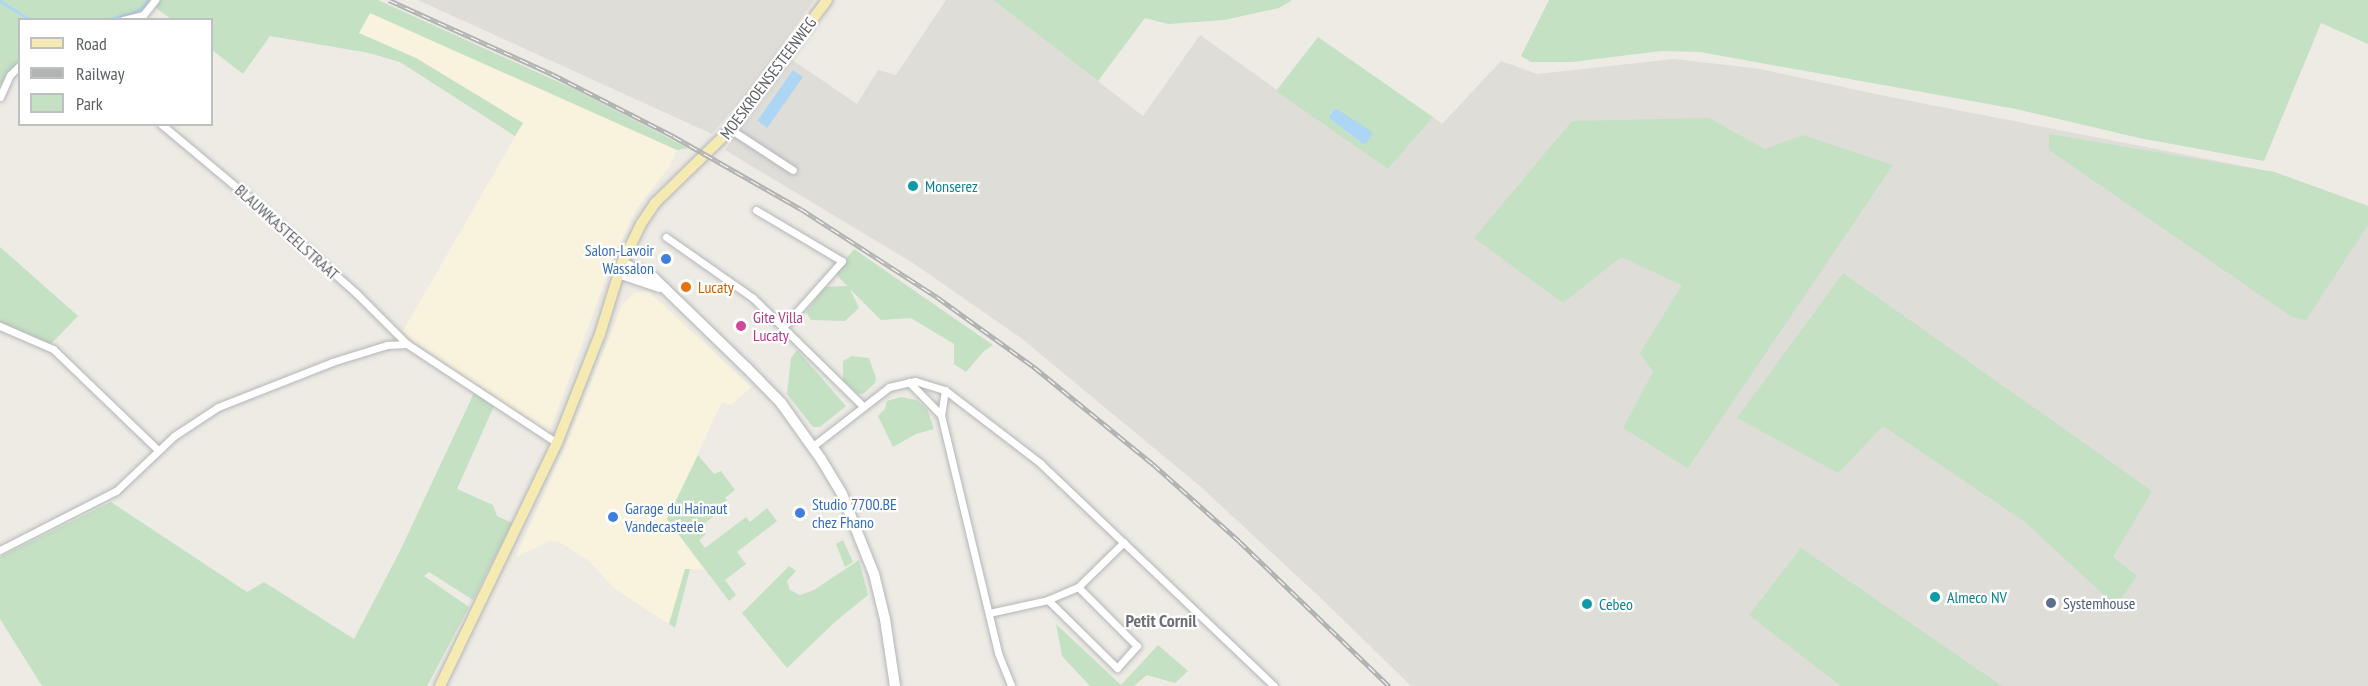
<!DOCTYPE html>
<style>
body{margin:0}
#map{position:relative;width:2368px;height:686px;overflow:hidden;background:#edebe4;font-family:"PT Sans Narrow",sans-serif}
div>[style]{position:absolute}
.commercial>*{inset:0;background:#f9f3dd}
.industrial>*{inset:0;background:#deddd8}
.green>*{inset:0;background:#c4e1c4}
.water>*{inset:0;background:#add5f4;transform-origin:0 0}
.stream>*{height:3px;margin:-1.5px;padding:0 1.5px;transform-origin:1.5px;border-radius:1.5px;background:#add5f4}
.roads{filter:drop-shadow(0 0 2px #b4b6b9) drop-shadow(0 0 2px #b4b6b9)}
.street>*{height:7px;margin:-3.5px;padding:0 3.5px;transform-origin:3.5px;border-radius:3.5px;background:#fff}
.secondary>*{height:10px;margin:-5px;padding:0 5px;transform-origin:5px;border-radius:5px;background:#fff}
.primary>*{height:10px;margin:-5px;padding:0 5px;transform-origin:5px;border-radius:5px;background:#f4eab2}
.rail>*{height:5px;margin-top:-2.5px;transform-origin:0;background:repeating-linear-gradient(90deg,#fff 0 9px,#b2b3b3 0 18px);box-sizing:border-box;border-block:2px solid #b2b3b3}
.dots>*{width:16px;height:16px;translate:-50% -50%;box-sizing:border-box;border:3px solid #fff;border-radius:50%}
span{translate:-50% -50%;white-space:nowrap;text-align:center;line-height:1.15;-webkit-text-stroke:4.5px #fff;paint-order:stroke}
.street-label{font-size:16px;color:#5c5f63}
.culture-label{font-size:16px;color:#0d838f}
.left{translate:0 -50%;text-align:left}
.shop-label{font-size:16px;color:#366cbe}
.right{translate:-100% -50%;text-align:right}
.food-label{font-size:16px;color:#c56008}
.hotel-label{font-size:16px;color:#b23c85}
.service-label{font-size:16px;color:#4e5e75}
.neighbourhood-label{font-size:18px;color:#6d7175;font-weight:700}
.legend{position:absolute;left:18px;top:18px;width:195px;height:108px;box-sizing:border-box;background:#fff;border:2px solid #bebfc1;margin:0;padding:8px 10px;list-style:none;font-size:18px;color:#5c5f63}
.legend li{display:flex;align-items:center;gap:12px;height:30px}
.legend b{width:30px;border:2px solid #bebfc1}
</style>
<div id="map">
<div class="commercial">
<div style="clip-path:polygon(370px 13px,677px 150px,669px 167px,636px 210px,614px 257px,549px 433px,417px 344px,403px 331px,523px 123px,416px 58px,358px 33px)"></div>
<div style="clip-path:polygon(648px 291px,751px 387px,731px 405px,722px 402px,667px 519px,704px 570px,685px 569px,669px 624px,615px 589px,589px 561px,559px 542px,550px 541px,516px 557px,569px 437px,622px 305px,634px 293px)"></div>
</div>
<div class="industrial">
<div style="clip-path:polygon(418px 0,814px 0,755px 84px,712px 134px)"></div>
<div style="clip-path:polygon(946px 0,993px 0,1143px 116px,1200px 35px,1388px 169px,1433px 117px,1442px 124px,1501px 61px,1537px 74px,1674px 59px,1761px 69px,1880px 95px,2274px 172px,2368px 206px,2368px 686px,1411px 686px,1326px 603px,1201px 487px,1021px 338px,913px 263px,725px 150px,791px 59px,857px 104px,878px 70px,896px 75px)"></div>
</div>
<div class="green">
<div style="clip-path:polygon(0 0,151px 0,137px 14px,115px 19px,20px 20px,19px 61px,0 87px)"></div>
<div style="clip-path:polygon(157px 0,378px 0,572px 88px,688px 148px,677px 150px,370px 13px,359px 33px,416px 58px,523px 123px,515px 136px,400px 62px,369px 53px,270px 36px,243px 74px,212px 50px,212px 20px,171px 19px,153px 6px)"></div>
<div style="clip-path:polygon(993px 0,1292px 0,1279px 8px,1224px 20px,1168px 24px,1145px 18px,1098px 81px)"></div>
<div style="clip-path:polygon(1549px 0,2368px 0,2368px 44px,2321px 23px,2264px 161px,2139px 138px,2016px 109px,1700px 52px,1661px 51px,1572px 62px,1531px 62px,1521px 56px)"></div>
<div style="clip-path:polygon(evenodd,1318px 37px,1433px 117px,1388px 169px,1276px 91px,1318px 37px,1335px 108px,1363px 144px,1330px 119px,1329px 115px,1335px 108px)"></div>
<div style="clip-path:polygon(1709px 118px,1765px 149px,1803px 135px,1893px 165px,1688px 468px,1623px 428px,1653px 372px,1640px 353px,1682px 285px,1621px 257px,1563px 303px,1474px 238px,1572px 121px)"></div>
<div style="clip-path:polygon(2049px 134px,2274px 172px,2368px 206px,2368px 225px,2306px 320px,2292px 317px,2049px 150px)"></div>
<div style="clip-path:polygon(0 247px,78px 316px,50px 345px,0 322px)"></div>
<div style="clip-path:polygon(854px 249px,993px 345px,984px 351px,966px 372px,954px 364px,954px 344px,911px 318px,881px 320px,850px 289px,859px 308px,845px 321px,811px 320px,806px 312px,825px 287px,847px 286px,835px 273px)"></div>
<div style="clip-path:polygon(1843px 273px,2152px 491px,2113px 557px,2137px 576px,2116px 606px,2025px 522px,1883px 426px,1838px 473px,1737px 418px)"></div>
<div style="clip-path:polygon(797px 350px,846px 406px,820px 427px,813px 427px,787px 394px,791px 358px)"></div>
<div style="clip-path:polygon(852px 356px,869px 358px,876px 378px,875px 383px,863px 394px,858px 394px,843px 380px,843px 361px)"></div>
<div style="clip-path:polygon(474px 393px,494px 406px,457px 489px,493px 505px,497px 516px,512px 523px,473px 600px,429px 572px,424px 576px,469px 607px,427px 686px,42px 686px,0 619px,0 557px,111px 502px,247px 592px,264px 582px,354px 639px,400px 551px)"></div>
<div style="clip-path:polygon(901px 397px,916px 400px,927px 409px,934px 429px,916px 434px,893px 447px,878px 416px,885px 409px,887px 401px)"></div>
<div style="clip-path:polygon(698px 455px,714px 474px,721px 471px,735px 490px,725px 498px,729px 504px,701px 526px,706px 534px,699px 540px,705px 548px,746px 517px,750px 522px,767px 508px,777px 521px,737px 552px,746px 564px,725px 580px,736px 595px,729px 601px,667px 519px)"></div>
<div style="clip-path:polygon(843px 540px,853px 562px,845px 567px,836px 544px)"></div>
<div style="clip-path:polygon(1801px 548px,2002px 686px,1841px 686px,1749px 615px)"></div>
<div style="clip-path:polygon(859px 560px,868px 595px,836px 621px,787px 668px,742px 613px,789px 566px,796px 571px,787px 581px,790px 590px,800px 595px,814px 590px)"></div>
<div style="clip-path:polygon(685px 569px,690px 569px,675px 628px,669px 624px)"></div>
<div style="clip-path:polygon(1056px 624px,1121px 685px,1158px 645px,1188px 671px,1175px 683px,1147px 675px,1134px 686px,1090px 686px,1062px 656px)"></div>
</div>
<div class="water">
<div style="left:793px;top:70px;width:12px;height:62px;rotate:35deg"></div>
<div style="clip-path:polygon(1335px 108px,1371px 131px,1372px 135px,1368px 141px,1363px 144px,1330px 119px,1329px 116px)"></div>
</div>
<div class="stream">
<div style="left:0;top:1px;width:36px;rotate:32deg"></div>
<div style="left:105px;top:20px;width:28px;rotate:-15deg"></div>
<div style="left:132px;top:13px;width:13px;rotate:-29deg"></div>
<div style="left:143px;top:7px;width:8px;rotate:-60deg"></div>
</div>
<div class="roads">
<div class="street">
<div style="left:123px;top:20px;width:21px;rotate:-14deg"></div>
<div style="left:139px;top:20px;width:26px;rotate:-51deg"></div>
<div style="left:0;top:97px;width:24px;rotate:-66deg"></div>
<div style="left:10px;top:75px;width:14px;rotate:-45deg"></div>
<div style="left:161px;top:124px;width:111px;rotate:39.9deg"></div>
<div style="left:246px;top:195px;width:147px;rotate:41.7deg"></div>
<div style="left:356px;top:293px;width:72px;rotate:45deg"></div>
<div style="left:407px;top:344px;width:180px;rotate:33.4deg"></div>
<div style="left:730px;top:129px;width:75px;rotate:33.1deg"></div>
<div style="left:756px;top:210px;width:100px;rotate:30.7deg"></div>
<div style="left:842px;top:261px;width:87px;rotate:131.7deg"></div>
<div style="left:666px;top:237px;width:106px;rotate:35deg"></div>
<div style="left:753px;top:298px;width:154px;rotate:44.5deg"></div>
<div style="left:0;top:326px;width:58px;rotate:23.5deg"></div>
<div style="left:53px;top:349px;width:146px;rotate:43.9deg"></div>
<div style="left:909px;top:382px;width:46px;rotate:45.9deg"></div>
<div style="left:945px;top:390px;width:25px;rotate:99deg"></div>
<div style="left:941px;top:415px;width:245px;rotate:76.5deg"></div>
<div style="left:998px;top:653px;width:35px;rotate:68deg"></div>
<div style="left:813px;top:446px;width:96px;rotate:-37.8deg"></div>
<div style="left:889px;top:387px;width:27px;rotate:-13deg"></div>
<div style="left:915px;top:381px;width:31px;rotate:17deg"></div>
<div style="left:945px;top:390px;width:120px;rotate:37.5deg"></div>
<div style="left:1040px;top:463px;width:323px;rotate:43.6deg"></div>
<div style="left:0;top:550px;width:130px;rotate:-27deg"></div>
<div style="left:116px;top:491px;width:80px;rotate:-43.5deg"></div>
<div style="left:174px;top:436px;width:53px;rotate:-33.4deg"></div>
<div style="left:218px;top:407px;width:123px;rotate:-21.5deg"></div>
<div style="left:332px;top:362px;width:58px;rotate:-17.2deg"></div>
<div style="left:387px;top:345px;width:20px;rotate:-3deg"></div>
<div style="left:1078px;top:587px;width:64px;rotate:-44.4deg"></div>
<div style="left:989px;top:613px;width:60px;rotate:-12.4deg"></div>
<div style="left:1048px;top:600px;width:97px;rotate:44.6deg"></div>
<div style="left:1117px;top:668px;width:30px;rotate:-48deg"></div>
<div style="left:1137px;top:646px;width:83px;rotate:-135deg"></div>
<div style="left:1078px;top:587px;width:33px;rotate:157deg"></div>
</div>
<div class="secondary">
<div style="left:622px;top:263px;width:35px;rotate:25deg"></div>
<div style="left:654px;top:278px;width:128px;rotate:44.1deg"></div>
<div style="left:746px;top:367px;width:50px;rotate:45.8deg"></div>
<div style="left:781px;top:403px;width:69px;rotate:54.5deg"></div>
<div style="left:821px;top:459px;width:41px;rotate:59deg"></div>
<div style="left:842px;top:494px;width:86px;rotate:68.2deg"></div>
<div style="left:874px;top:574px;width:46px;rotate:76.3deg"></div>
<div style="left:885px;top:619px;width:68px;rotate:81.5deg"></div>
<div style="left:618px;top:273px;width:44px;rotate:18.4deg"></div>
</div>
<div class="primary">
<div style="left:440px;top:686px;width:270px;rotate:-64.3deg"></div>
<div style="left:557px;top:443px;width:117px;rotate:-68.5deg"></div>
<div style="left:600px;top:334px;width:74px;rotate:-72.8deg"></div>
<div style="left:622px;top:263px;width:43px;rotate:-64deg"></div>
<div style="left:641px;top:224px;width:25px;rotate:-56deg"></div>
<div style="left:655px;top:203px;width:102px;rotate:-44.2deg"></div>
<div style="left:728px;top:132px;width:165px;rotate:-53.1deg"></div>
</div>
</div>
<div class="rail">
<div style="left:389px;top:0;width:179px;rotate:24.4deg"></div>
<div style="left:552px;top:74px;width:136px;rotate:27.1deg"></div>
<div style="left:673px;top:136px;width:147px;rotate:29.7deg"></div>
<div style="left:801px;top:209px;width:162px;rotate:32.9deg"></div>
<div style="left:937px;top:297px;width:120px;rotate:35.8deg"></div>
<div style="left:1034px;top:367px;width:154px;rotate:39.2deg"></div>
<div style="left:1153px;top:464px;width:115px;rotate:41.8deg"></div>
<div style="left:1239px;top:541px;width:209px;rotate:44deg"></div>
</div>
<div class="dots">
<div style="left:913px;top:186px;background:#0f9aa8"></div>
<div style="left:666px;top:259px;background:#3f7fe0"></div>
<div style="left:686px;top:287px;background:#e8710a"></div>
<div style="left:741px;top:326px;background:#d1479c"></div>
<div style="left:800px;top:513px;background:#3f7fe0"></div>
<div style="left:613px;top:517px;background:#3f7fe0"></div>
<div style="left:1935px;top:597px;background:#0f9aa8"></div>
<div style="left:2051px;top:603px;background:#5c6f8a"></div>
<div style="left:1587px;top:604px;background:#0f9aa8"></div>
</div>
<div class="street-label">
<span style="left:768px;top:78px;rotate:-53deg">MOESKROENSESTEENWEG</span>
<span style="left:287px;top:232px;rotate:42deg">BLAUWKASTEELSTRAAT</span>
</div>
<div class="culture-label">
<span class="left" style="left:925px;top:186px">Monserez</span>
<span class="left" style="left:1947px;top:597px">Almeco NV</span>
<span class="left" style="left:1599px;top:604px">Cebeo</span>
</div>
<div class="shop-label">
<span class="right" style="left:654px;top:259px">Salon-Lavoir<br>Wassalon</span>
<span class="left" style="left:812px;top:513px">Studio 7700.BE<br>chez Fhano</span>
<span class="left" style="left:625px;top:517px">Garage du Hainaut<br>Vandecasteele</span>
</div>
<div class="food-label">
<span class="left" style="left:698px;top:287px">Lucaty</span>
</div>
<div class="hotel-label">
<span class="left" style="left:753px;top:326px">Gite Villa<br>Lucaty</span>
</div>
<div class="service-label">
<span class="left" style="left:2063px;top:603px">Systemhouse</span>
</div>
<div class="neighbourhood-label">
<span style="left:1161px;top:621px">Petit Cornil</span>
</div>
<ul class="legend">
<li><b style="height:8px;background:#f4eab2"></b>Road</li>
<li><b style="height:8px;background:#b2b3b3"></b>Railway</li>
<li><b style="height:16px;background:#c4e1c4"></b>Park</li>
</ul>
</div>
